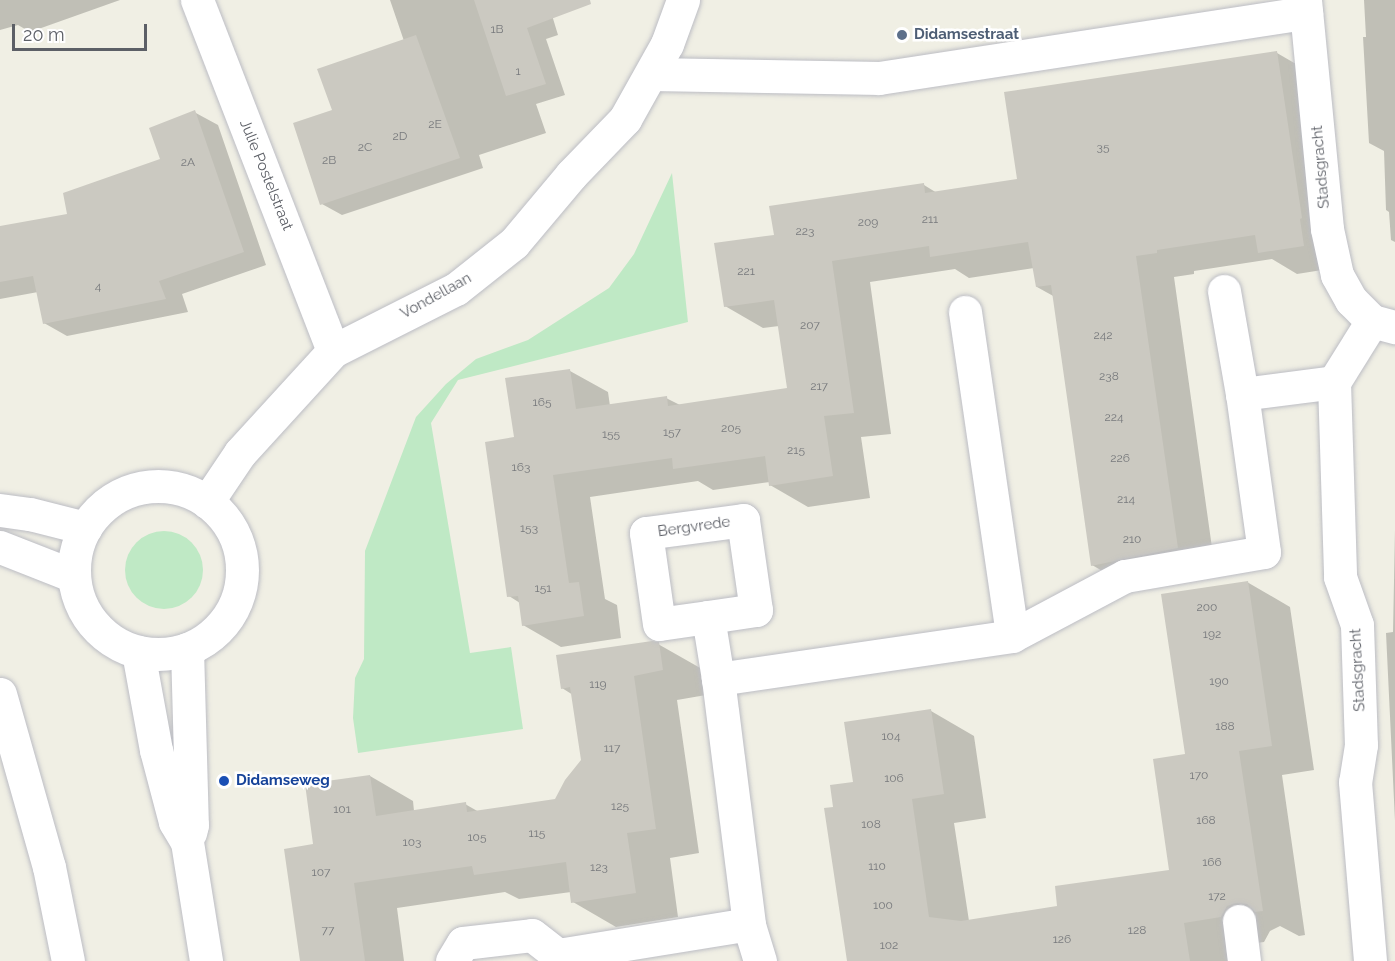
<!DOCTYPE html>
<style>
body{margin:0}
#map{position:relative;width:1395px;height:961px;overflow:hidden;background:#f0efe4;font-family:Raleway,sans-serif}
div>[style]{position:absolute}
.green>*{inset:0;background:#bfe9c5}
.round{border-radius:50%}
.shadow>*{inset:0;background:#0003}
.building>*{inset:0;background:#cbc9c1}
.roads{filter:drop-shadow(0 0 2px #bcbdc4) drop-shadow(0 0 2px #bcbdc4)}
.minor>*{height:33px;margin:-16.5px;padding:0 16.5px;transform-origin:16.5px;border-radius:16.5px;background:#fff}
.tertiary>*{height:33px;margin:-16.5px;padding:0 16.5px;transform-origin:16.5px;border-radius:16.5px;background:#fff}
.tertiary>.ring{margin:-16.5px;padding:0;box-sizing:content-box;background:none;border:33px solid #fff;border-radius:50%}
.dots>*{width:16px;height:16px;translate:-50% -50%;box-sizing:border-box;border:3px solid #fff;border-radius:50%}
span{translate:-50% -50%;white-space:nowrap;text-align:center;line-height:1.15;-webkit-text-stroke:5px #fff;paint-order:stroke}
.number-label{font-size:12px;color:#787a7d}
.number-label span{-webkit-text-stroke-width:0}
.service-label{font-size:15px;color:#4e5e75;font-weight:700}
.left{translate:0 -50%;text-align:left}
.street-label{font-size:15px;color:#5c5f66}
.transit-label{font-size:15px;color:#164399;font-weight:700}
.scale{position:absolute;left:12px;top:24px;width:135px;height:27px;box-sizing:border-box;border:3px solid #5c5f66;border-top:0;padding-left:8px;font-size:18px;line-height:21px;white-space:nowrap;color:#5c5f66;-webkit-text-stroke:4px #fff;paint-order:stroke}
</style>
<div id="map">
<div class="green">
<div style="clip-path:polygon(672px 173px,688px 322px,458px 380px,431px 423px,470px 653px,511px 647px,523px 729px,358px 753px,353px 718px,355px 678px,364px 659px,365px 551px,416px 417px,446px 384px,476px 359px,528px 340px,609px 288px,634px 254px)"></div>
<div class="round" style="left:125px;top:531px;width:78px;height:78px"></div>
</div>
<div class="shadow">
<div style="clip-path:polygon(0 0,120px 0,30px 32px,18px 25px,0 30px)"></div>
<div style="clip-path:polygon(390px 0,555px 0,548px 2px,558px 35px,546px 39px,565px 95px,536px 104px,546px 133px,479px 155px,483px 168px,342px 215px,322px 204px,334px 111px,404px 41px)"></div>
<div style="clip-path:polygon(1364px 0,1395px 0,1395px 242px,1391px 240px,1389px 212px,1386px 210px,1384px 151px,1369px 143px,1363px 37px,1366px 37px)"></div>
<div style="clip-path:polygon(1277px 53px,1315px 75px,1341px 267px,1297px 274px,1272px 259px,1194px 271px,1194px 274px,1174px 277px,1215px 569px,1130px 587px,1092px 565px,1055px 297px,1037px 287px,1034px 268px,969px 278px,955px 269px,870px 282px,891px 434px,861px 437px,870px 498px,808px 507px,770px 485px,770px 482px,713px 490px,698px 481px,590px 497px,605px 599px,617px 605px,621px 638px,561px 647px,523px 625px,520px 603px,509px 596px,516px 438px,570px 371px,608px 392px,610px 406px,666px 398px,680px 405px,789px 389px,779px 326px,763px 328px,725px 306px,775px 236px,924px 185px,937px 193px,1018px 180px)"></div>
<div style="clip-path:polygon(194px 112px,218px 125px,266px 265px,182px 294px,188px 312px,67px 336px,44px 323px,38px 292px,0 299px,0 228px,69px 215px,162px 159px)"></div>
<div style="clip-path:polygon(1395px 529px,1395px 821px,1386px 633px,1393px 632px)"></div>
<div style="clip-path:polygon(1247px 582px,1290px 607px,1314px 770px,1282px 775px,1305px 935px,1299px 936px,1280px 926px,1270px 931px,1264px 942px,1226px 947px,1228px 961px,849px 961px,835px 808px,855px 783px,931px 711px,974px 736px,986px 818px,954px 823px,969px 921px,1059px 908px,1171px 871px,1187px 755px)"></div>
<div style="clip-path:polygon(658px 644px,702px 669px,706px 695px,677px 700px,699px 853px,670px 858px,678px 917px,616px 927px,573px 902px,571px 892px,519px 899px,505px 892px,397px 908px,404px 961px,302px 961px,315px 845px,370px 776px,413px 801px,414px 811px,465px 804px,479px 812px,556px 801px,582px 760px,573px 695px,562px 688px)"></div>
</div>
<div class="building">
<div style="clip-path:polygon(474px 0,590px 0,591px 4px,527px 28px,546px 84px,506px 96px)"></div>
<div style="clip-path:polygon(416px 35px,460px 158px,320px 205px,293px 123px,332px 110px,317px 69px)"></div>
<div style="clip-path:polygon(1277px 51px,1302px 218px,1300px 219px,1304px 246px,1258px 253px,1255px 235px,1157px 250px,1157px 253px,1136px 256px,1178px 548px,1091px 566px,1051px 285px,1036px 287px,1028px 242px,930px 257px,929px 246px,832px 261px,854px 413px,824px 416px,833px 476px,769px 486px,765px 456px,673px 469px,672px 458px,553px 475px,569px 583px,579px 582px,584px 616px,522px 626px,518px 596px,507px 597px,485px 442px,514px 437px,505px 378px,570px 369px,576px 409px,667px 396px,668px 406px,787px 388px,774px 300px,724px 307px,714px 243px,774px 235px,769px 206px,924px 183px,925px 193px,1017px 179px,1004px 92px)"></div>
<div style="clip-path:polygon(195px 110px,244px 252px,159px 281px,166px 299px,43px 324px,33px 276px,0 282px,0 226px,67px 214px,63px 193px,160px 159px,149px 128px)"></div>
<div style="clip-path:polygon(1248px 581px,1272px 746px,1239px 751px,1263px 911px,1255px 912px,1247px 904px,1236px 903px,1227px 906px,1221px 917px,1184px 923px,1190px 961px,847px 961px,824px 808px,833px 807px,830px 785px,853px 782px,844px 722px,931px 709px,944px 794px,912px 799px,929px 917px,961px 921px,1057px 906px,1055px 886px,1169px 870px,1153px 759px,1185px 754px,1161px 594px)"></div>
<div style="clip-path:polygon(652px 641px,659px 642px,663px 670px,634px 676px,656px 829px,627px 833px,636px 893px,571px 903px,566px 862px,474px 875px,472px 866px,354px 883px,365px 961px,300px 961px,284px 849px,313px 844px,305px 784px,370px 775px,376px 816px,466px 802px,467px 812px,555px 799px,565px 780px,581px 760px,570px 687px,561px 689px,556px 655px)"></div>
</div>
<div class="roads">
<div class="minor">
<div style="left:197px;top:0;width:376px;rotate:68.8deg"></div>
<div style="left:1305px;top:0;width:230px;rotate:84.5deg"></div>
<div style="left:1327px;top:229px;width:47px;rotate:77.7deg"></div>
<div style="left:1337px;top:275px;width:29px;rotate:61deg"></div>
<div style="left:1351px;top:300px;width:30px;rotate:45deg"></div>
<div style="left:1372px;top:321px;width:24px;rotate:15deg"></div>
<div style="left:653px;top:74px;width:226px;rotate:1deg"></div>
<div style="left:879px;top:78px;width:432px;rotate:-8.7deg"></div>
<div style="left:1224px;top:291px;width:105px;rotate:80.1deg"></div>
<div style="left:965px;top:312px;width:327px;rotate:81.7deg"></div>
<div style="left:1334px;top:382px;width:195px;rotate:88.2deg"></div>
<div style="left:1340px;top:577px;width:51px;rotate:70.5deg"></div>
<div style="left:1357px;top:625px;width:120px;rotate:88.1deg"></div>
<div style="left:1361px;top:745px;width:37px;rotate:99deg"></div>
<div style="left:1355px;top:782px;width:180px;rotate:85.2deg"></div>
<div style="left:207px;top:502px;width:59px;rotate:-56deg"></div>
<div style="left:240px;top:453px;width:138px;rotate:-47.6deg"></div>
<div style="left:333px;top:351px;width:138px;rotate:-26.8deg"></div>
<div style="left:456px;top:289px;width:74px;rotate:-38.4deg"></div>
<div style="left:514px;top:243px;width:89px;rotate:-50deg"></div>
<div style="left:571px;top:175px;width:78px;rotate:-46deg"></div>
<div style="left:625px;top:119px;width:86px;rotate:-60.8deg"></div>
<div style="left:667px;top:44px;width:47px;rotate:-70deg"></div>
<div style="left:708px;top:617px;width:49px;rotate:171.9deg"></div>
<div style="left:659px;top:624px;width:92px;rotate:-98.1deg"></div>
<div style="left:646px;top:533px;width:98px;rotate:-7.6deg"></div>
<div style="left:743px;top:520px;width:91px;rotate:81.8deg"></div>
<div style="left:756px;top:610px;width:49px;rotate:171.7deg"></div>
<div style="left:708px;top:617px;width:63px;rotate:80.8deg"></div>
<div style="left:0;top:694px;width:180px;rotate:74.2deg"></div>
<div style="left:49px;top:867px;width:96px;rotate:78.6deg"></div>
<div style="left:1239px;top:921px;width:40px;rotate:82.9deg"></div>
<div style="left:558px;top:955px;width:193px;rotate:-9.2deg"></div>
<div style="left:452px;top:961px;width:21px;rotate:-59deg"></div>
<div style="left:463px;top:943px;width:69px;rotate:-6.6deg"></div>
<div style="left:532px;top:935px;width:33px;rotate:38deg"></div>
<div style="left:558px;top:955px;width:6px;rotate:90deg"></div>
<div style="left:760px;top:961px;width:39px;rotate:-107deg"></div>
<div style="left:749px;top:924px;width:247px;rotate:-97.2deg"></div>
<div style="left:718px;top:679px;width:297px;rotate:-8.3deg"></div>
<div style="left:1012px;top:636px;width:128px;rotate:-28deg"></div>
<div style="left:1125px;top:576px;width:141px;rotate:-9.8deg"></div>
<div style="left:1264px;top:552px;width:160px;rotate:-97.9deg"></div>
<div style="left:1242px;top:394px;width:93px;rotate:-7.4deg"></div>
<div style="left:1334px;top:382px;width:72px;rotate:-58.1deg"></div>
</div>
<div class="tertiary">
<div class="ring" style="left:74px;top:486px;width:135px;height:135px"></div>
<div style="left:0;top:510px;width:30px;rotate:8deg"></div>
<div style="left:30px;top:514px;width:57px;rotate:14.3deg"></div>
<div style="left:0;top:547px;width:79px;rotate:21.4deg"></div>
<div style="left:187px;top:649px;width:176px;rotate:88.4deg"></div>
<div style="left:192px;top:825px;width:8px;rotate:104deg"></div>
<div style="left:138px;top:652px;width:100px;rotate:79.6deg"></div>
<div style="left:156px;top:750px;width:74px;rotate:75.2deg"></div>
<div style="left:175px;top:822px;width:23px;rotate:59deg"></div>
<div style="left:187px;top:842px;width:121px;rotate:80.9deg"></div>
</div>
</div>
<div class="dots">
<div style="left:902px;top:35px;background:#5c6f8a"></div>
<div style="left:224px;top:781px;background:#1a4fb4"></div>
</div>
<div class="number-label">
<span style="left:497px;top:30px">1B</span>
<span style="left:518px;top:72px">1</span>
<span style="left:435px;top:125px">2E</span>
<span style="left:400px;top:137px">2D</span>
<span style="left:365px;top:148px">2C</span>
<span style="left:1103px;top:148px">35</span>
<span style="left:329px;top:161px">2B</span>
<span style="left:188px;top:163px">2A</span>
<span style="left:930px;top:220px">211</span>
<span style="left:868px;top:223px">209</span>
<span style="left:805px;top:232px">223</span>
<span style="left:746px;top:272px">221</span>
<span style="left:98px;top:287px">4</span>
<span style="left:810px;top:326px">207</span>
<span style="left:1103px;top:336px">242</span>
<span style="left:1109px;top:377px">238</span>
<span style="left:819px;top:387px">217</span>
<span style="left:542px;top:403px">165</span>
<span style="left:1114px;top:418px">224</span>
<span style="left:731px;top:429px">205</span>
<span style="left:672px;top:433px">157</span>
<span style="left:611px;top:435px">155</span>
<span style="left:796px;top:451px">215</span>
<span style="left:1120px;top:459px">226</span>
<span style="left:521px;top:468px">163</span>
<span style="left:1126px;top:500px">214</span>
<span style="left:529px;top:529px">153</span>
<span style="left:1132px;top:540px">210</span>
<span style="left:543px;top:589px">151</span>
<span style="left:1207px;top:608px">200</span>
<span style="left:1212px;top:635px">192</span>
<span style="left:1219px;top:682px">190</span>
<span style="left:598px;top:685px">119</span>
<span style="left:1225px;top:727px">188</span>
<span style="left:891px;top:737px">104</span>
<span style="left:612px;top:749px">117</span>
<span style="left:1199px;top:776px">170</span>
<span style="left:894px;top:779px">106</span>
<span style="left:620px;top:807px">125</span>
<span style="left:342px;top:810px">101</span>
<span style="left:1206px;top:821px">168</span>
<span style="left:871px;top:825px">108</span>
<span style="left:537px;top:834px">115</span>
<span style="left:477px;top:838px">105</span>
<span style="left:412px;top:843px">103</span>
<span style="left:1212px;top:863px">166</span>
<span style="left:877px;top:867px">110</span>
<span style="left:599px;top:868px">123</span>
<span style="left:321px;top:873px">107</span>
<span style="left:1217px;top:897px">172</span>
<span style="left:883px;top:906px">100</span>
<span style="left:328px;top:931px">77</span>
<span style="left:1137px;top:931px">128</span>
<span style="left:1062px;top:940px">126</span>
<span style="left:889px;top:946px">102</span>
</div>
<div class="service-label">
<span class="left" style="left:914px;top:35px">Didamsestraat</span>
</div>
<div class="street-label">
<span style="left:1321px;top:167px;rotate:-95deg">Stadsgracht</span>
<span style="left:266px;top:175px;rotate:68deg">Julie Postelstraat</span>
<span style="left:436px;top:296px;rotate:-29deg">Vondellaan</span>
<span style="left:694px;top:527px;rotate:-8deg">Bergvrede</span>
<span style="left:1358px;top:670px;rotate:-93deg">Stadsgracht</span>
</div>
<div class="transit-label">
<span class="left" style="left:236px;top:781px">Didamseweg</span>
</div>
<div class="scale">20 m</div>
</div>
